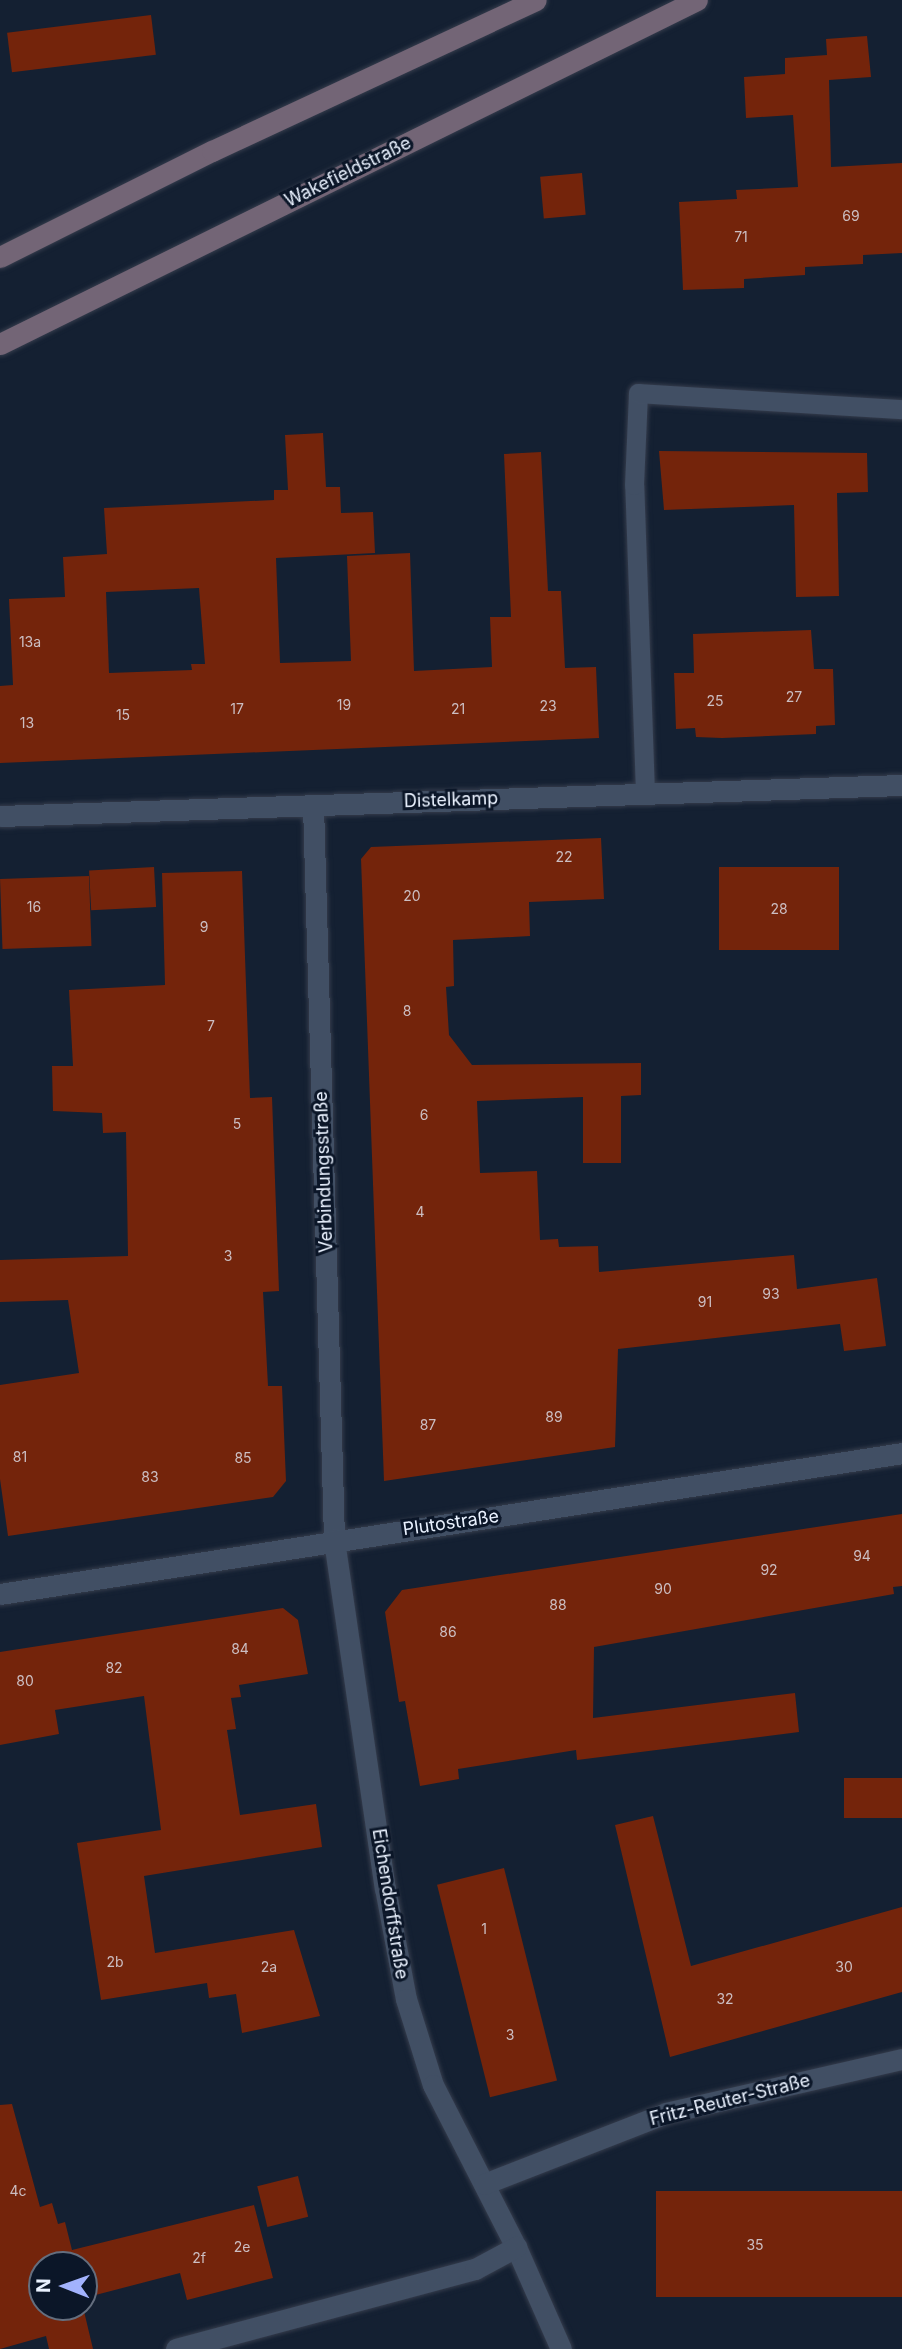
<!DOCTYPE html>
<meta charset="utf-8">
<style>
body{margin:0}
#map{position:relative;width:902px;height:2349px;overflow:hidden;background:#142032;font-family:Inter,sans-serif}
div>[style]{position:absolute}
.building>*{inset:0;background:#74240b;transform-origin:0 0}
.roads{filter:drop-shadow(0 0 2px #353c4c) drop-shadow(0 0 2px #353c4c)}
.service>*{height:19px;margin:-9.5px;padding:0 9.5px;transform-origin:9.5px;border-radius:9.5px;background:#414f64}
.minor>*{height:21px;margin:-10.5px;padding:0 10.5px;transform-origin:10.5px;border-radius:10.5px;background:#414f64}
.secondary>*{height:21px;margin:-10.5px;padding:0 10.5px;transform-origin:10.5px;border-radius:10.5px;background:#736576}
span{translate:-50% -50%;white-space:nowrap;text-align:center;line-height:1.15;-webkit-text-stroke:6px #0b1628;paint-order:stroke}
.number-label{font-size:14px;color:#ccbec2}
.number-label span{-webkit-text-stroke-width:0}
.street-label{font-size:18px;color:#eaf2ff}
.north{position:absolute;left:28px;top:2251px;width:70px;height:70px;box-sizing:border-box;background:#0b1628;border:2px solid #646e7e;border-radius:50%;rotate:271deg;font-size:19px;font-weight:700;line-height:28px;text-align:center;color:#eaf2ff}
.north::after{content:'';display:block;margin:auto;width:24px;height:32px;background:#a2b2fd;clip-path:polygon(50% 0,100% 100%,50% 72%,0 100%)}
</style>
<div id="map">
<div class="building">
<div style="left:151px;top:15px;width:40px;height:145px;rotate:83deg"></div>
<div style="clip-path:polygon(867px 36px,871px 77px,829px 80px,831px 167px,902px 163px,902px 253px,863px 255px,863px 264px,805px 267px,805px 275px,744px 279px,744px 288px,683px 290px,679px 202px,737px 199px,736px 190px,798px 187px,793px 115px,746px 118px,744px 77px,785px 74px,785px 58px,827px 55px,826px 39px)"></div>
<div style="left:582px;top:173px;width:42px;height:42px;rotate:85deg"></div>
<div style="clip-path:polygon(evenodd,323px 433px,326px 487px,340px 487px,341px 513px,373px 512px,375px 553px,276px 558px,280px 663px,351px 661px,347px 556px,410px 553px,414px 671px,492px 667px,490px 617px,511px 617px,504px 454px,541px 452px,548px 591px,561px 591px,565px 668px,596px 667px,599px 738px,0 763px,0 686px,13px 685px,9px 599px,65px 597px,63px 557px,107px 554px,104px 508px,274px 500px,274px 490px,288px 490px,285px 435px,323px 433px,199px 588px,205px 664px,191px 664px,192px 670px,109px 673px,106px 592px,199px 588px)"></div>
<div style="clip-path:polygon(659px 451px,867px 453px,868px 492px,837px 493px,839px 596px,796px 597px,794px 505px,664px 510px)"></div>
<div style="clip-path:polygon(811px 630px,814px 669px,833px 669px,835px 725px,816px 726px,816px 734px,722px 738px,696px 737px,695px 728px,676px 729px,674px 673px,694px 673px,693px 634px)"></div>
<div style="clip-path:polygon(601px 838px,604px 899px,529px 902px,530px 936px,453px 940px,454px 986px,446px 987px,449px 1035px,472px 1065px,641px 1063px,641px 1095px,621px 1096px,621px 1163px,583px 1163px,583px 1097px,477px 1101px,480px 1173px,537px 1171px,540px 1240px,558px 1239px,559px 1247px,598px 1246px,599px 1272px,794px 1255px,797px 1289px,877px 1278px,886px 1346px,844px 1351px,840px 1324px,618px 1349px,615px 1447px,384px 1481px,361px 859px,371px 847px)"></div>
<div style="left:154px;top:867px;width:40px;height:65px;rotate:87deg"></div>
<div style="left:839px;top:867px;width:83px;height:120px;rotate:90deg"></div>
<div style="clip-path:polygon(242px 871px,250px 1098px,272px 1097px,279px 1291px,263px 1292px,268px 1386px,282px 1386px,286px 1481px,273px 1497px,8px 1536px,0 1479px,0 1385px,79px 1373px,68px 1300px,0 1302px,0 1260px,128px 1256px,126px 1132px,103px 1133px,102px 1113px,53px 1111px,52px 1066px,73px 1066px,69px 990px,165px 985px,162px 873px)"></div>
<div style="left:89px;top:876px;width:70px;height:89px;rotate:88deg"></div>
<div style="clip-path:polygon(902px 1514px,902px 1586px,893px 1587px,894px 1594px,594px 1647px,593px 1718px,795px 1693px,799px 1732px,577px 1760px,576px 1750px,458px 1769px,459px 1779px,420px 1786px,405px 1701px,399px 1702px,385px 1612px,402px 1590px)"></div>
<div style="clip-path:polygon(283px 1608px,298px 1620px,308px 1674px,239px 1685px,241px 1697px,231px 1698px,236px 1729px,227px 1730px,240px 1815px,316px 1804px,322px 1847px,144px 1876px,155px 1953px,294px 1930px,320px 2016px,242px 2033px,236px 1994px,209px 1998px,207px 1983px,101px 2000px,77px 1843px,161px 1830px,144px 1696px,55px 1710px,59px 1734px,0 1745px,0 1652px)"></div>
<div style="left:902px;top:1778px;width:40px;height:58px;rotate:90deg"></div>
<div style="clip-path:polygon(653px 1816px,691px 1966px,902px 1907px,902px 1992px,670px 2057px,615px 1825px)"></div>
<div style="left:504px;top:1868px;width:219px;height:69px;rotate:76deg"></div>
<div style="clip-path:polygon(12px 2104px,40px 2207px,52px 2203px,58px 2224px,65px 2222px,72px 2250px,254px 2205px,273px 2278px,187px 2300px,180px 2273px,84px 2298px,84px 2265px,42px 2265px,42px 2307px,83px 2307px,93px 2349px,49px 2349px,46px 2336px,0 2349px,0 2105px)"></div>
<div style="left:298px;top:2176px;width:42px;height:42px;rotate:76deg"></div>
<div style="left:902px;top:2191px;width:106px;height:246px;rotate:90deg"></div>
</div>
<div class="roads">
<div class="service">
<div style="left:645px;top:793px;width:308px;rotate:-92deg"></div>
<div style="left:634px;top:485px;width:92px;rotate:-87.5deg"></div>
<div style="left:638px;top:393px;width:264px;rotate:3.5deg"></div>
</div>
<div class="minor">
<div style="left:313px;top:805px;width:735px;rotate:88.36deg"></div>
<div style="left:334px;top:1540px;width:352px;rotate:81.7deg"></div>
<div style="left:385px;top:1888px;width:113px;rotate:79.3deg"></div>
<div style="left:406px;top:1999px;width:90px;rotate:72.6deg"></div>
<div style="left:433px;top:2085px;width:182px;rotate:62.9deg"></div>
<div style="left:516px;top:2247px;width:111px;rotate:66.2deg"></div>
<div style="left:0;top:816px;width:903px;rotate:-1.97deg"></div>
<div style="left:0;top:1594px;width:913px;rotate:-8.88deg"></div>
<div style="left:484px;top:2184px;width:195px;rotate:-21.3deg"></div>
<div style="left:666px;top:2113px;width:242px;rotate:-12.9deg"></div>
<div style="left:176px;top:2349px;width:310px;rotate:-15deg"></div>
<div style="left:475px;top:2269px;width:47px;rotate:-28.2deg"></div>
</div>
<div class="secondary">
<div style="left:0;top:257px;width:237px;rotate:-26.6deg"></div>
<div style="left:212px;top:151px;width:357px;rotate:-25deg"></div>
<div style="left:0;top:344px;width:777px;rotate:-26.27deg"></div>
</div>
</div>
<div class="number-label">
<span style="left:851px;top:216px">69</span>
<span style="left:741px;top:237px">71</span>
<span style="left:30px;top:642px">13a</span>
<span style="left:794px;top:697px">27</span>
<span style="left:715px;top:701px">25</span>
<span style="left:344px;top:705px">19</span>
<span style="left:548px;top:706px">23</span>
<span style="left:237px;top:709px">17</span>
<span style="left:458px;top:709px">21</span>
<span style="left:123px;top:715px">15</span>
<span style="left:27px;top:723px">13</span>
<span style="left:564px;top:857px">22</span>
<span style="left:412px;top:896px">20</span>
<span style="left:34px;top:907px">16</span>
<span style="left:779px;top:909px">28</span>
<span style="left:204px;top:927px">9</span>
<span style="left:407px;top:1011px">8</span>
<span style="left:211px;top:1026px">7</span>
<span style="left:424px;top:1115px">6</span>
<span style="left:237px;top:1124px">5</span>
<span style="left:420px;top:1212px">4</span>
<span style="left:228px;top:1256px">3</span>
<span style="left:771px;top:1294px">93</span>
<span style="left:705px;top:1302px">91</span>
<span style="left:554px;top:1417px">89</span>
<span style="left:428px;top:1425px">87</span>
<span style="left:20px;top:1457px">81</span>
<span style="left:243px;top:1458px">85</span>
<span style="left:150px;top:1477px">83</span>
<span style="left:862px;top:1556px">94</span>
<span style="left:769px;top:1570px">92</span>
<span style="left:663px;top:1589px">90</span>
<span style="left:558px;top:1605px">88</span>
<span style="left:448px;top:1632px">86</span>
<span style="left:240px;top:1649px">84</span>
<span style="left:114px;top:1668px">82</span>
<span style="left:25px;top:1681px">80</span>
<span style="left:484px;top:1929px">1</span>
<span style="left:115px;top:1962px">2b</span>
<span style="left:269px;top:1967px">2a</span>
<span style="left:844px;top:1967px">30</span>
<span style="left:725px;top:1999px">32</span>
<span style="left:510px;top:2035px">3</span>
<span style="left:18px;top:2191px">4c</span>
<span style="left:755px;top:2245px">35</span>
<span style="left:242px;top:2247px">2e</span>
<span style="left:199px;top:2258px">2f</span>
</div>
<div class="street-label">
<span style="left:348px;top:172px;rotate:-26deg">Wakefieldstraße</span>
<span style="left:451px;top:800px;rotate:-2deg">Distelkamp</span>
<span style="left:324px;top:1172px;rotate:-92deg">Verbindungsstraße</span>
<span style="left:451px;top:1523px;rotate:-8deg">Plutostraße</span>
<span style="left:390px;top:1904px;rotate:81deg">Eichendorffstraße</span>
<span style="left:730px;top:2100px;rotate:-14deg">Fritz-Reuter-Straße</span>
</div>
<div class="north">N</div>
</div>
